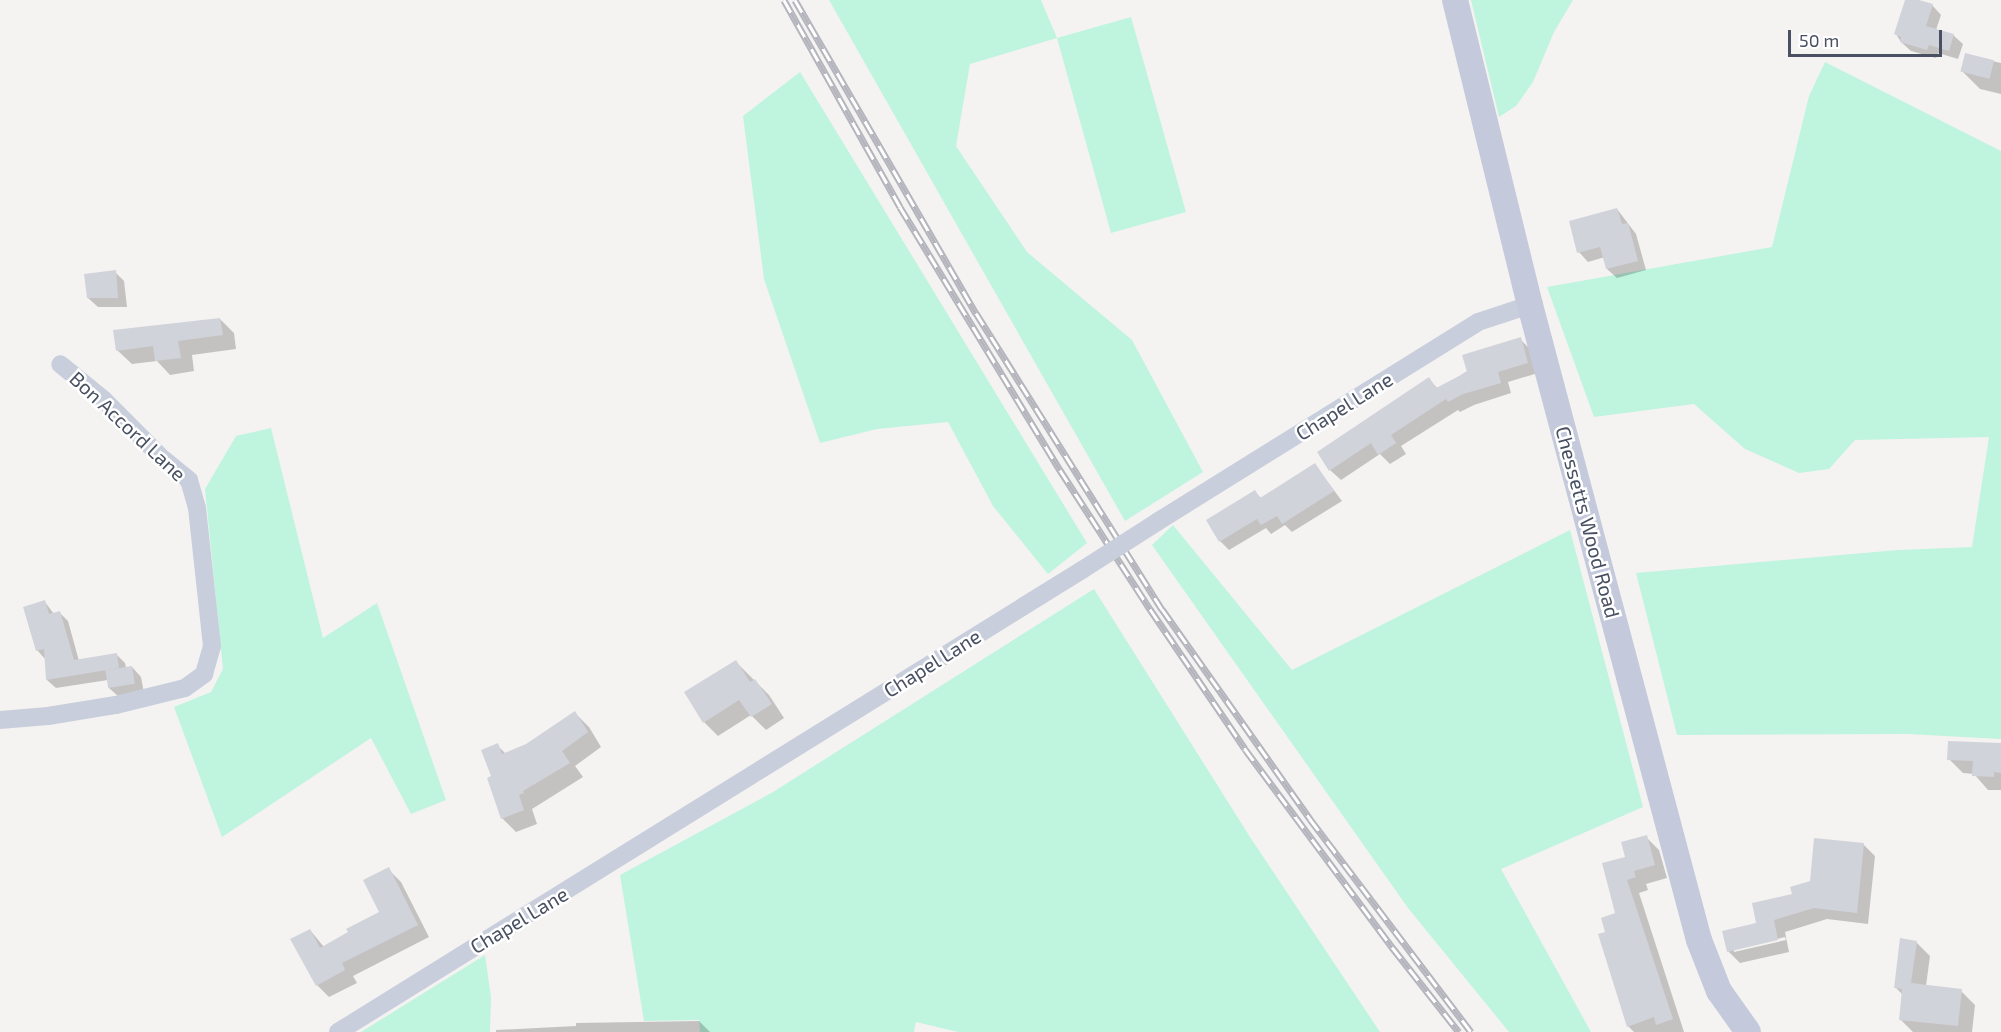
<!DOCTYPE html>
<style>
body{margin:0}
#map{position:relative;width:2001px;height:1032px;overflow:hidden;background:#f5f3f2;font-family:"Exo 2",sans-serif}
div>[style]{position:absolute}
.green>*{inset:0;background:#bff4df}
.shadow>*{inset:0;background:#0003}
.building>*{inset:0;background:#d1d3da;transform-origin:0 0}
.street>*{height:18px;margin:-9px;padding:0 9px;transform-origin:9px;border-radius:9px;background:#c8cedb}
.secondary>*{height:26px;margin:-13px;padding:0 13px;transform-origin:13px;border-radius:13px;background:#c4cadc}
.rail>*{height:7px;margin-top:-3.5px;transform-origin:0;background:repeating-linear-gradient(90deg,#fff 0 14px,#b4b5bd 0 28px);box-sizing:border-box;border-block:2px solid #b4b5bd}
.street-bridge>*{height:18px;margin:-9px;padding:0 9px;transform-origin:9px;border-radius:9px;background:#c8cedb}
span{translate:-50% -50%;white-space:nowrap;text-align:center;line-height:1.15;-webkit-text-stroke:5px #fff;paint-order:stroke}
.street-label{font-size:20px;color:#485062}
.scale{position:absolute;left:1788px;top:30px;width:154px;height:27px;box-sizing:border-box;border:3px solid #485062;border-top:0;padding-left:8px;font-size:18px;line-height:21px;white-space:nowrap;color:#485062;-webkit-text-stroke:4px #fff;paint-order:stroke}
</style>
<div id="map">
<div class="green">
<div style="clip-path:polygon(829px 0,1041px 0,1057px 38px,1131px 17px,1186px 212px,1111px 233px,1057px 38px,970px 64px,956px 146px,1027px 252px,1132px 340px,1203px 472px,1125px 521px)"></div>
<div style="clip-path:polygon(1471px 0,1573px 0,1554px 32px,1533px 82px,1516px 106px,1499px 117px)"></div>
<div style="clip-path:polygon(1825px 62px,2001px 151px,2001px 739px,1907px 734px,1677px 735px,1636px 573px,1898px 550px,1972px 547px,1989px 437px,1855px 440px,1829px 469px,1799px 473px,1745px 449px,1694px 404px,1594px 417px,1547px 287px,1772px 247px,1809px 96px)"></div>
<div style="clip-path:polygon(800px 72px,1087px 543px,1048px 574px,993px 506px,948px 422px,877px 429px,820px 443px,764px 279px,743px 116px)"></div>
<div style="clip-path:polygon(271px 428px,323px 638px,377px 603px,446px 800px,411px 814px,371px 738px,222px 837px,174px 707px,211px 692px,223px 669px,205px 489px,236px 436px)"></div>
<div style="clip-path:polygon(1173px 525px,1292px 670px,1570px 530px,1643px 807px,1501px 869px,1591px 1032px,1509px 1032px,1408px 908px,1152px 545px)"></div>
<div style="clip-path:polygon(1094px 589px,1250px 837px,1380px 1032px,958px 1032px,916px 1022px,914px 1032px,700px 1032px,699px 1020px,644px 1021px,620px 875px,773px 792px)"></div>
<div style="clip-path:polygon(485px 955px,491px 997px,490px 1032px,361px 1032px)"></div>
</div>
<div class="shadow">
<div style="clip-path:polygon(1906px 0,1932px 5px,1941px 15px,1936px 30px,1953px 35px,1963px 44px,1958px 59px,1938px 53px,1936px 58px,1911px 51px,1901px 42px,1896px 34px)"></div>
<div style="clip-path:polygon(1966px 55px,2001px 63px,2001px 94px,1980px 89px,1962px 71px)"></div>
<div style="clip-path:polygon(1617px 209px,1636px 234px,1646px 270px,1617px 278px,1607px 269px,1605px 257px,1588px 262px,1579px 252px)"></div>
<div style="clip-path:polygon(115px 272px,124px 281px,127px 307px,98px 307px,88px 298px)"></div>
<div style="clip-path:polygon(220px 319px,234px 333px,236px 349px,192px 355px,194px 371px,170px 375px,157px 361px,132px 364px,117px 350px)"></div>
<div style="clip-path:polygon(1520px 339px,1531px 350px,1538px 373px,1508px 382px,1511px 393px,1474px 405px,1460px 412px,1458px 410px,1401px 446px,1406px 454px,1390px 464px,1380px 454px,1341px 480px,1330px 470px,1429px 379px,1438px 389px)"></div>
<div style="clip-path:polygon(1315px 465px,1342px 501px,1292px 532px,1285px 525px,1271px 534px,1266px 528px,1229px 550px,1220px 541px,1255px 492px,1262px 499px)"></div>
<div style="clip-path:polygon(45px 602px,54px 614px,59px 612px,68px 621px,79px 661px,116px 654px,125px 663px,126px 668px,132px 667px,141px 677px,144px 693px,119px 697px,109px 688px,108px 680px,56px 688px,47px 680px,46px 660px,37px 650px)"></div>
<div style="clip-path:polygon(736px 662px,769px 695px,784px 718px,766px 730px,751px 715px,718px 736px,704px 722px)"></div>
<div style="clip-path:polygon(575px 713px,589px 727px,601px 747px,575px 766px,583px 777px,532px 809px,537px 824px,516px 832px,502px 818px,493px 777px,497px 745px,506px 754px,527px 745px)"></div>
<div style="clip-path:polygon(2001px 744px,2001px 790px,1988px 790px,1974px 774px,1963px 773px,1949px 759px)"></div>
<div style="clip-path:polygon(1646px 837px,1659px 850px,1667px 878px,1646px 884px,1648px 890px,1639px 893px,1684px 1032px,1634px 1032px,1628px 1026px,1607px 933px,1617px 914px,1627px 858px)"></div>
<div style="clip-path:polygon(evenodd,1863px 844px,1875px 856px,1868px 924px,1827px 919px,1785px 932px,1789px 952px,1740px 963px,1728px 951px,1794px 895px,1863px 844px,1785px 937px,1786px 940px,1734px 952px,1734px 949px,1785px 937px)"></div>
<div style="clip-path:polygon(388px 869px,401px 882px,429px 937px,353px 976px,357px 983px,329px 997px,317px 985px,310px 930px,324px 947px,381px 912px)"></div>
<div style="clip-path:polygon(1916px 942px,1930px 956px,1926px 986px,1961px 991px,1975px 1005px,1972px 1032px,1913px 1032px,1900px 1019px,1903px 995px,1896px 988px)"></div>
<div style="clip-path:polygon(699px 1021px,710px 1032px,496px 1032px,496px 1030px,576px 1026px,576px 1023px)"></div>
</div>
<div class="building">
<div style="clip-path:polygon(1905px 0,1919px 0,1933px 4px,1926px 26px,1954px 34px,1949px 51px,1929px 45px,1927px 50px,1900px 42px,1901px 37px,1894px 34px)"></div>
<div style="left:1965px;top:53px;width:30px;height:19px;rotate:14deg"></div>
<div style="clip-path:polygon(1617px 208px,1622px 224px,1628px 223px,1638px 261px,1606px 269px,1600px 247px,1577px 253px,1569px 221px)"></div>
<div style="clip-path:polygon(116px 270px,118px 298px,87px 298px,84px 274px)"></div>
<div style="clip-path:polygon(220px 318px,223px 335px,178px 341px,181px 358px,155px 361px,153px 346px,116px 351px,113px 330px)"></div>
<div style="clip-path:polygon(1521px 337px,1528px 363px,1498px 372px,1501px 383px,1463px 394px,1448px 402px,1446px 399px,1391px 435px,1396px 443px,1378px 455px,1371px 443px,1329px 471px,1317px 452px,1429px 377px,1436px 388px,1467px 372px,1462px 355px)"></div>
<div style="clip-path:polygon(1315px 463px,1334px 491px,1282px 524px,1277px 516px,1261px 525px,1257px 519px,1219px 542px,1206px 520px,1255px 490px,1260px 498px)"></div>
<div style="clip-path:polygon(45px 600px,49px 614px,60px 611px,74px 660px,117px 653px,119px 668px,46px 680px,44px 649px,36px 651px,23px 607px)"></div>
<div style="clip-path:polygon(736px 660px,750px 682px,755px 679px,772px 704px,751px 717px,739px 700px,703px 723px,684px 692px)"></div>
<div style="left:132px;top:666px;width:18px;height:27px;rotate:81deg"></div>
<div style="clip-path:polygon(575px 711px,588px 732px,562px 751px,570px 763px,523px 791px,524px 793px,519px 795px,524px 810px,501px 819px,487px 778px,491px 776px,481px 750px,498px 743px,502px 754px,526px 744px)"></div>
<div style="clip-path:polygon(1948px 741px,2001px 743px,2001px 773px,1994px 772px,1994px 777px,1972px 776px,1973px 761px,1947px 760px)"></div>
<div style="clip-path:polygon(1647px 835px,1655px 865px,1634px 871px,1636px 877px,1627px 880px,1673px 1019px,1656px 1025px,1654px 1017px,1627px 1027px,1598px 934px,1605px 932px,1601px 918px,1615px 913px,1602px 863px,1625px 857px,1621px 842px)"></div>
<div style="clip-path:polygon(1814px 838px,1864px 843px,1857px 913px,1814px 908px,1774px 920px,1778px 940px,1727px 952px,1722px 931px,1756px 923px,1752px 903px,1792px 894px,1790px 887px,1810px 881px)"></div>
<div style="clip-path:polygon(389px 867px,418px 925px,342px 963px,345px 970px,316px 986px,290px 939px,310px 929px,320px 948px,348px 932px,346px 929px,379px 912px,363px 880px)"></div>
<div style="clip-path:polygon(1900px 938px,1917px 941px,1911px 983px,1962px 989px,1958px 1026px,1899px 1020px,1902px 989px,1894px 988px)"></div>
</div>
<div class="street">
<div style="left:1157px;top:522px;width:378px;rotate:-31.9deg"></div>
<div style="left:1478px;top:322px;width:55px;rotate:-18.1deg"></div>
<div style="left:0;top:720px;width:48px;rotate:-4.8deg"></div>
<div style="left:48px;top:716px;width:69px;rotate:-9.2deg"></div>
<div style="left:116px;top:705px;width:71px;rotate:-13.8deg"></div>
<div style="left:185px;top:688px;width:24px;rotate:-36deg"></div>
<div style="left:204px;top:674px;width:29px;rotate:-74deg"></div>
<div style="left:212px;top:646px;width:139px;rotate:-96.2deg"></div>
<div style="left:197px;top:508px;width:29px;rotate:-106deg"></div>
<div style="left:189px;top:480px;width:32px;rotate:-141deg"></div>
<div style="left:164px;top:460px;width:86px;rotate:-135deg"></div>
<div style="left:103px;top:399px;width:55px;rotate:-140.9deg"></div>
<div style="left:338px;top:1032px;width:876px;rotate:-31.84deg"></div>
</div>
<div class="secondary">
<div style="left:1455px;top:0;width:314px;rotate:76.2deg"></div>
<div style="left:1530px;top:305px;width:657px;rotate:75.1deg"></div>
<div style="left:1699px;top:940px;width:55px;rotate:68.6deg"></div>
<div style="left:1719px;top:991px;width:50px;rotate:54.7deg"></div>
</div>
<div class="rail">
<div style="left:784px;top:0;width:237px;rotate:60.7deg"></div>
<div style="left:900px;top:207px;width:308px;rotate:58.7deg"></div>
<div style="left:1060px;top:470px;width:166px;rotate:57.1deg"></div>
<div style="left:1150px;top:609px;width:169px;rotate:55.8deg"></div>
<div style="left:1245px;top:749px;width:247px;rotate:53.4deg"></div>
<div style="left:1392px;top:947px;width:108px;rotate:51.8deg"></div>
<div style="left:795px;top:0;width:362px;rotate:60deg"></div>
<div style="left:976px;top:313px;width:350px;rotate:57.9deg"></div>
<div style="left:1162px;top:609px;width:257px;rotate:54.8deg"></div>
<div style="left:1310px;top:819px;width:267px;rotate:52.9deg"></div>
</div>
<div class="street-bridge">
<div style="left:1082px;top:570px;width:89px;rotate:-32.6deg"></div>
</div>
<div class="street-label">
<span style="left:1344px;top:406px;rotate:-32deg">Chapel Lane</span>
<span style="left:128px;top:426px;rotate:43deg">Bon Accord Lane</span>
<span style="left:1588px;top:522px;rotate:75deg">Chessetts Wood Road</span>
<span style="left:932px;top:663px;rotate:-32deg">Chapel Lane</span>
<span style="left:519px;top:920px;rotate:-31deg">Chapel Lane</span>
</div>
<div class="scale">50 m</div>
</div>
